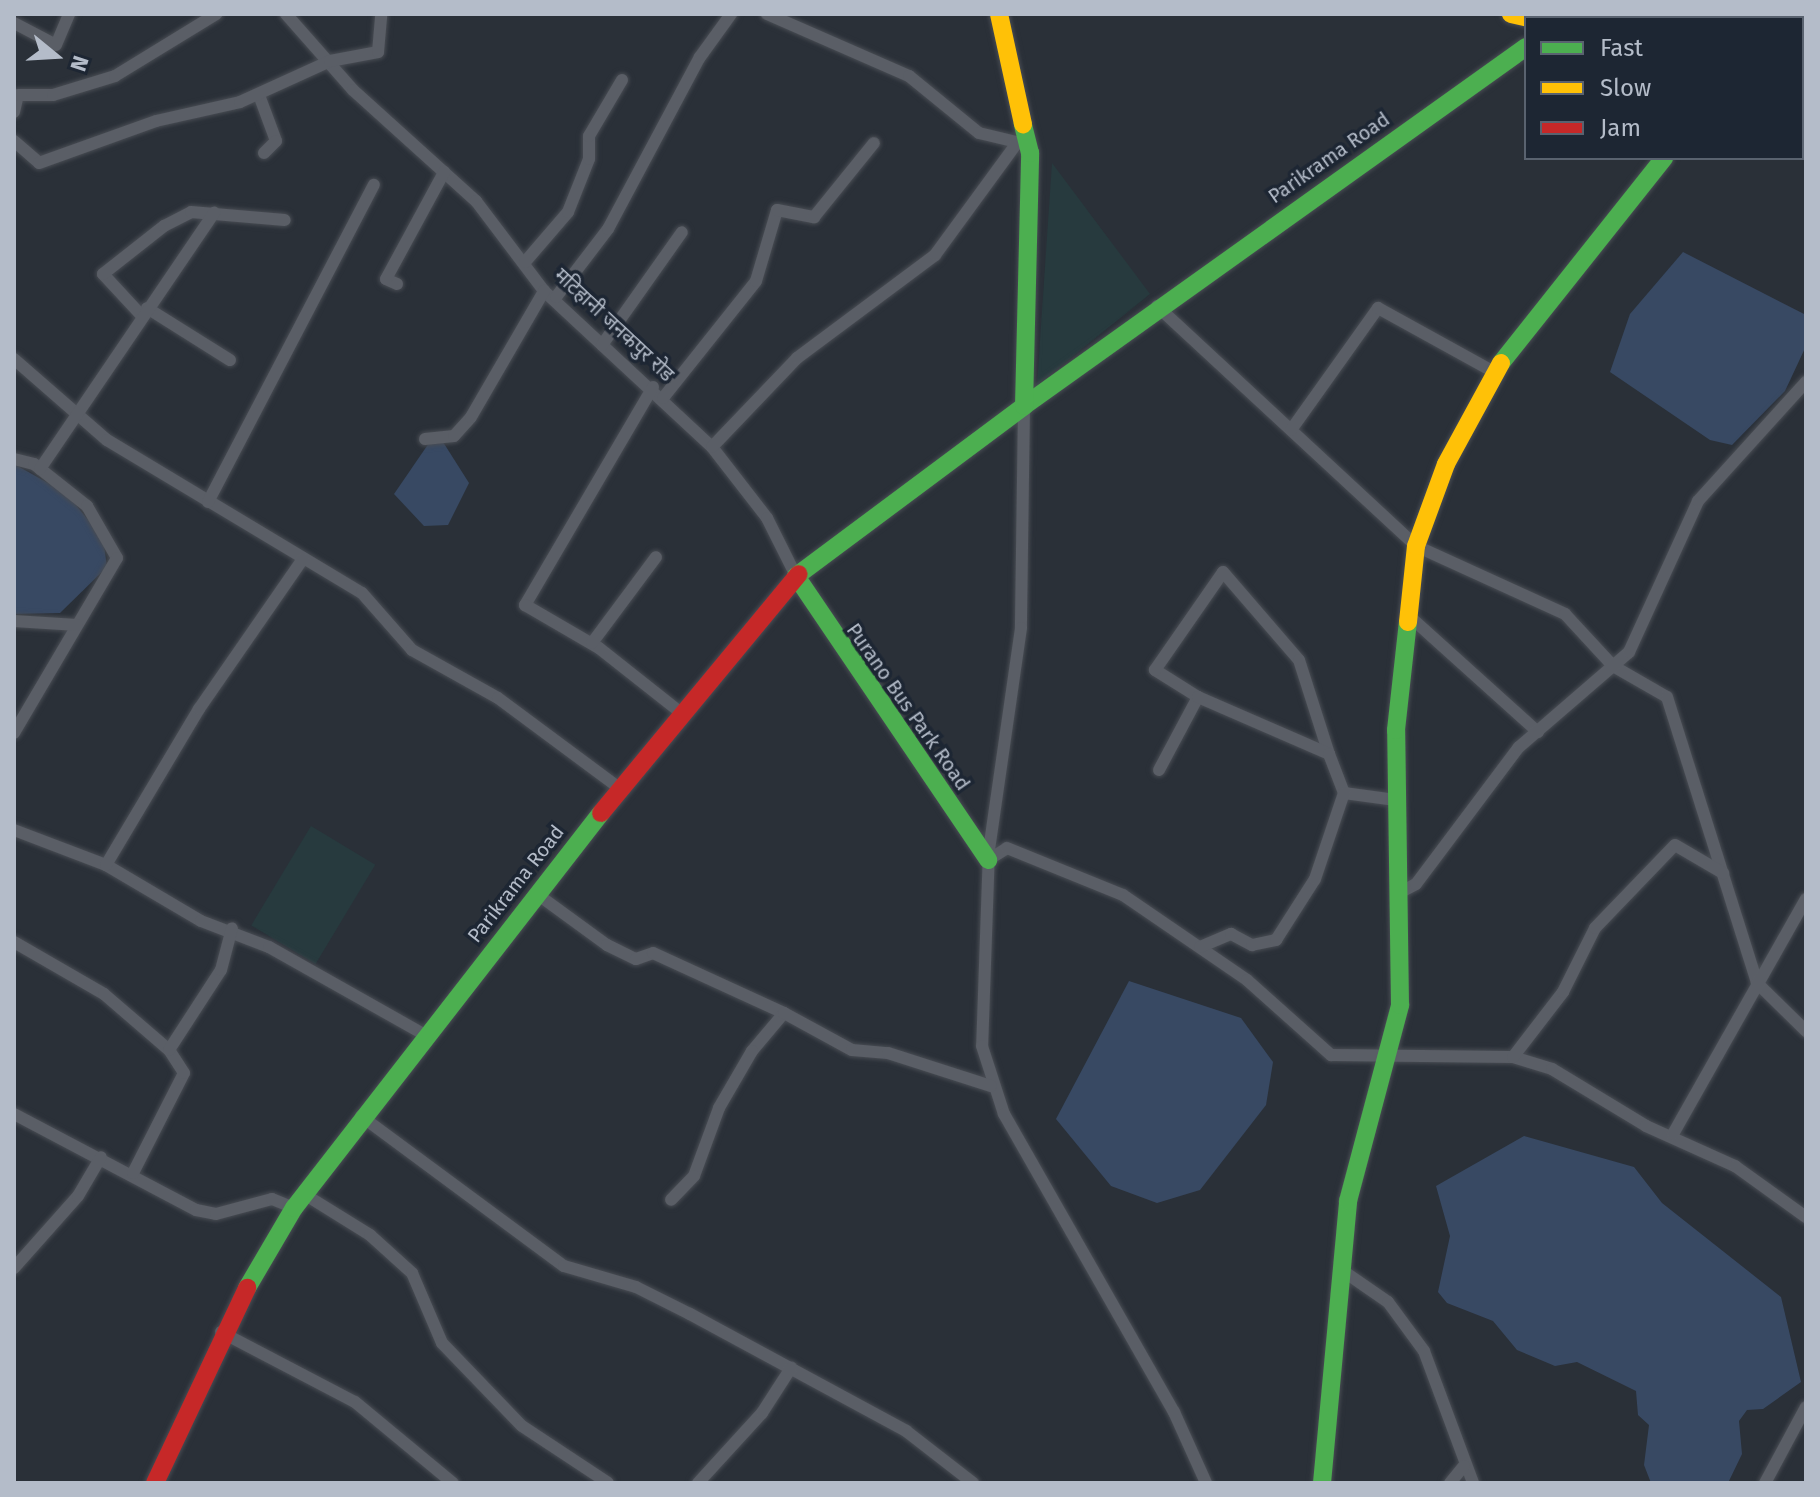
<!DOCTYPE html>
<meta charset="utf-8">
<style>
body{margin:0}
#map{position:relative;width:1820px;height:1497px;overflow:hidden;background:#2a3038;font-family:"Fira Sans","Noto Sans Devanagari",sans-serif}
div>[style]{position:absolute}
.green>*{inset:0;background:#273a3e;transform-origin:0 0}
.water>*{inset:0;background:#384963}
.roads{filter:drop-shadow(0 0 2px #484c53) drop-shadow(0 0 2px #484c53)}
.street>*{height:12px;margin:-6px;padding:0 6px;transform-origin:6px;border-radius:6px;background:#5a5e66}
.fast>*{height:18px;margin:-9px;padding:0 9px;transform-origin:9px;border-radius:9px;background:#4caf50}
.slow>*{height:18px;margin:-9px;padding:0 9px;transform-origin:9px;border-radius:9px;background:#ffc107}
.jam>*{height:18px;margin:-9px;padding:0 9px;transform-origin:9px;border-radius:9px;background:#c62828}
span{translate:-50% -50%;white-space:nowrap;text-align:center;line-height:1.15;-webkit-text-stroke:7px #1d2633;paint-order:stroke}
.street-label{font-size:20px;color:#b4bcc9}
.frame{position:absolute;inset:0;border:16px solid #b4bcc9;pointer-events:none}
.legend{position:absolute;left:1524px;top:16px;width:280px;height:144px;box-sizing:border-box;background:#1d2633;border:2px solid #59626f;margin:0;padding:10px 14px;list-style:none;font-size:24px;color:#b4bcc9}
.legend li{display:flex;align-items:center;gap:16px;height:40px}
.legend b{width:40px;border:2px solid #59626f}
.north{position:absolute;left:16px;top:16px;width:80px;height:80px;-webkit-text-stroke:6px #1d2633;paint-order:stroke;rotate:108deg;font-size:22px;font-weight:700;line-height:32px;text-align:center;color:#b4bcc9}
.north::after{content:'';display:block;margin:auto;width:28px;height:36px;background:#b4bcc9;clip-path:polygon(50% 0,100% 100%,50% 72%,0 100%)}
</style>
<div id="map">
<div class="green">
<div style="clip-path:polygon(1052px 163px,1150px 294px,1037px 385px)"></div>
<div style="left:311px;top:826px;width:75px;height:116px;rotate:31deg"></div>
</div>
<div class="water">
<div style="clip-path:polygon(1683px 252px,1806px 315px,1806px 346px,1785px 391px,1732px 445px,1710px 440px,1610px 372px,1630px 314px)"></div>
<div style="clip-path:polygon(443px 442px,469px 483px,448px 525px,424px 526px,394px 494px,429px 443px)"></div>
<div style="clip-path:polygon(14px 464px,66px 493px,103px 538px,107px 567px,60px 613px,14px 614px)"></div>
<div style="clip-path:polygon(1129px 981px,1241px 1018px,1273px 1062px,1266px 1105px,1200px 1190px,1157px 1203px,1111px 1186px,1056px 1119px)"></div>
<div style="clip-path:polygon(1524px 1136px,1634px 1167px,1662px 1203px,1781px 1297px,1801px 1382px,1763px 1409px,1747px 1410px,1739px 1421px,1742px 1454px,1728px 1483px,1651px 1483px,1644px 1465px,1649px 1425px,1638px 1415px,1636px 1391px,1577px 1362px,1555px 1366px,1517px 1350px,1493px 1321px,1447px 1303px,1438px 1292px,1450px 1236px,1436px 1186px)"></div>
</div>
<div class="roads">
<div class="street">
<div style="left:286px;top:14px;width:101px;rotate:48.6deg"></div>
<div style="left:353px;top:90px;width:166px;rotate:42.1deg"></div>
<div style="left:476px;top:201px;width:113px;rotate:52.9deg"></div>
<div style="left:544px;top:291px;width:229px;rotate:42.9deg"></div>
<div style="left:712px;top:447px;width:90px;rotate:52.2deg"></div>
<div style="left:767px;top:518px;width:65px;rotate:63.4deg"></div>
<div style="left:767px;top:14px;width:155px;rotate:23.6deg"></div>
<div style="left:909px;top:76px;width:90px;rotate:39.2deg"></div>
<div style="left:979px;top:133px;width:43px;rotate:13.4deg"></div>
<div style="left:14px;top:23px;width:47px;rotate:27.6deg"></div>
<div style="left:56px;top:45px;width:34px;rotate:-67deg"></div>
<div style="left:259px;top:95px;width:49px;rotate:69.7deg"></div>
<div style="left:276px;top:141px;width:17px;rotate:135deg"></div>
<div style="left:14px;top:112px;width:17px;rotate:-77deg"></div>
<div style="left:18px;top:95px;width:35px"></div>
<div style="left:53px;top:95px;width:65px;rotate:-17deg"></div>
<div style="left:115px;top:76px;width:119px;rotate:-31.5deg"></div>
<div style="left:14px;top:141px;width:33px;rotate:41deg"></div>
<div style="left:39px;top:163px;width:124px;rotate:-19.7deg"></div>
<div style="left:156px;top:121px;width:86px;rotate:-12.7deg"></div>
<div style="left:240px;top:102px;width:99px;rotate:-24.5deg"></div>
<div style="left:330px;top:61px;width:49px;rotate:-10.6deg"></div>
<div style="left:378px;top:52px;width:38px;rotate:-85deg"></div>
<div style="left:525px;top:262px;width:66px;rotate:-49.3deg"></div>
<div style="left:568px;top:212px;width:57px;rotate:-68.4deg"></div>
<div style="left:589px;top:159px;width:23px;rotate:-90deg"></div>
<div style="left:589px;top:136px;width:65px;rotate:-59.5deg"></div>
<div style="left:397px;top:284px;width:12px;rotate:-156deg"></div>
<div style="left:386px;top:279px;width:122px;rotate:-61.5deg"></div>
<div style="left:556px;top:297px;width:86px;rotate:-52.6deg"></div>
<div style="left:608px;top:229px;width:195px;rotate:-61.9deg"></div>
<div style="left:700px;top:57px;width:53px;rotate:-54.2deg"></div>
<div style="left:1157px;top:306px;width:353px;rotate:42.8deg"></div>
<div style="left:1416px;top:546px;width:164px;rotate:24.5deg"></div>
<div style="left:1565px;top:614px;width:71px;rotate:47.3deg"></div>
<div style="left:1613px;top:666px;width:62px;rotate:29.9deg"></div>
<div style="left:1667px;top:697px;width:300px;rotate:72.5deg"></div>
<div style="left:1757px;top:983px;width:69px;rotate:44.4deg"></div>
<div style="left:147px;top:308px;width:98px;rotate:32.1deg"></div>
<div style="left:141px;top:315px;width:56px;rotate:-132.8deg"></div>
<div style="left:103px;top:274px;width:78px;rotate:-38.2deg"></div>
<div style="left:164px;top:226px;width:30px;rotate:-27deg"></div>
<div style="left:191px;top:212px;width:94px;rotate:4.9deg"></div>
<div style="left:602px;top:345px;width:138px;rotate:-54.7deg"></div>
<div style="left:14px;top:359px;width:123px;rotate:41.1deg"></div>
<div style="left:107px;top:440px;width:297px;rotate:31deg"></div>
<div style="left:362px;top:593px;width:76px;rotate:48.7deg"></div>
<div style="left:412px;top:650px;width:98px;rotate:29.2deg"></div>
<div style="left:498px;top:698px;width:151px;rotate:36.6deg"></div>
<div style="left:653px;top:387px;width:253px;rotate:120.4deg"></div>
<div style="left:525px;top:605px;width:86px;rotate:30.2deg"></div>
<div style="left:599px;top:648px;width:103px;rotate:38.3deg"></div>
<div style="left:663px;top:398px;width:149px;rotate:-51.5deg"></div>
<div style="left:756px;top:281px;width:74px;rotate:-73.5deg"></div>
<div style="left:777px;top:210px;width:38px;rotate:11deg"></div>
<div style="left:814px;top:217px;width:95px;rotate:-51deg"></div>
<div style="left:1024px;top:406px;width:222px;rotate:90.8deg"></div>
<div style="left:1021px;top:628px;width:224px;rotate:98.2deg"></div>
<div style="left:989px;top:850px;width:196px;rotate:92deg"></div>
<div style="left:982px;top:1046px;width:71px;rotate:72.1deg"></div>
<div style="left:1004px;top:1114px;width:343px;rotate:60.3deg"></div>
<div style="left:1174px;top:1412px;width:78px;rotate:65.7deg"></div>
<div style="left:1291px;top:430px;width:150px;rotate:-54.5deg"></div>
<div style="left:1378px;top:308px;width:132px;rotate:28.9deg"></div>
<div style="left:425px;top:439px;width:29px;rotate:-6deg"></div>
<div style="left:454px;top:436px;width:25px;rotate:-48deg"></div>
<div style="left:471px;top:417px;width:146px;rotate:-59.9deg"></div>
<div style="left:712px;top:447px;width:123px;rotate:-46.3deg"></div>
<div style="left:797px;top:358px;width:172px;rotate:-36.7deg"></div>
<div style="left:935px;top:255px;width:139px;rotate:-53.8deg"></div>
<div style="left:14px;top:459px;width:21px;rotate:14deg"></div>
<div style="left:34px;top:464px;width:68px;rotate:38.4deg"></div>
<div style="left:87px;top:506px;width:60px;rotate:60deg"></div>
<div style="left:117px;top:558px;width:203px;rotate:120.5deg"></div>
<div style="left:40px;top:469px;width:310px;rotate:-55.8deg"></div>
<div style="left:208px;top:502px;width:358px;rotate:-62.4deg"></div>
<div style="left:1408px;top:615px;width:175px;rotate:42deg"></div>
<div style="left:14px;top:621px;width:63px;rotate:3.6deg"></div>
<div style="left:592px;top:643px;width:107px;rotate:-53.3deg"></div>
<div style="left:1198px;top:697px;width:51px;rotate:-147.9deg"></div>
<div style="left:1155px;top:670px;width:119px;rotate:-55.2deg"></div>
<div style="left:1223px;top:572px;width:116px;rotate:49.2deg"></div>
<div style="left:1299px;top:660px;width:99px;rotate:72.3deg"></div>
<div style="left:1159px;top:770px;width:83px;rotate:-61.9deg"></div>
<div style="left:1198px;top:697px;width:143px;rotate:23.5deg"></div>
<div style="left:1329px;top:754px;width:42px;rotate:69deg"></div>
<div style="left:1344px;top:793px;width:52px;rotate:7.7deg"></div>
<div style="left:14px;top:830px;width:98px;rotate:20.8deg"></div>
<div style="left:106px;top:865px;width:110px;rotate:30.5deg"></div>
<div style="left:201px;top:921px;width:73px;rotate:20.9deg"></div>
<div style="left:269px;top:947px;width:179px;rotate:29.4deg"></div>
<div style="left:988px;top:860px;width:22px;rotate:-32deg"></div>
<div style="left:1007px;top:848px;width:125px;rotate:22.1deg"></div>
<div style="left:1123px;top:895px;width:150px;rotate:34.4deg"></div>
<div style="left:1247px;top:980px;width:113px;rotate:41.8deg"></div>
<div style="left:1331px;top:1055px;width:182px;rotate:0.6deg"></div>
<div style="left:1513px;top:1057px;width:41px;rotate:17.1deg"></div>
<div style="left:1552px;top:1069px;width:110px;rotate:31.2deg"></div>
<div style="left:1646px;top:1126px;width:98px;rotate:24.2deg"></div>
<div style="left:1735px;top:1166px;width:87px;rotate:35.7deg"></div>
<div style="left:106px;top:865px;width:182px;rotate:-59.2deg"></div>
<div style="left:199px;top:709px;width:183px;rotate:-55.3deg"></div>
<div style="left:1399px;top:893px;width:19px;rotate:-28deg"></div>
<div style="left:1416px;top:884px;width:171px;rotate:-53.1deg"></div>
<div style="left:1519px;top:747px;width:145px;rotate:-40.8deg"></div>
<div style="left:1629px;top:652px;width:166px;rotate:-65.4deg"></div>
<div style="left:1698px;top:501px;width:161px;rotate:-47.8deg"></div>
<div style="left:537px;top:894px;width:87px;rotate:36.1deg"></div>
<div style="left:607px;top:945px;width:32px;rotate:26deg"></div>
<div style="left:636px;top:959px;width:18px;rotate:-19deg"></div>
<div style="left:653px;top:953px;width:144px;rotate:24.6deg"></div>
<div style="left:784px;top:1013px;width:50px;rotate:130.1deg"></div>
<div style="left:752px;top:1051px;width:66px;rotate:120.1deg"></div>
<div style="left:719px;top:1108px;width:72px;rotate:110.2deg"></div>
<div style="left:694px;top:1176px;width:33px;rotate:134deg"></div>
<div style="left:14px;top:942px;width:104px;rotate:30deg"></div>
<div style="left:104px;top:994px;width:86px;rotate:40.7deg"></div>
<div style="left:1200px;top:947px;width:34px;rotate:-23deg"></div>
<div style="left:1231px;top:934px;width:24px;rotate:28deg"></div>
<div style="left:1252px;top:945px;width:25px;rotate:-12deg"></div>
<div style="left:1276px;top:940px;width:72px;rotate:-57.4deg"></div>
<div style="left:1315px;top:879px;width:91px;rotate:-71.4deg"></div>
<div style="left:784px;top:1013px;width:77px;rotate:28.6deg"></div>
<div style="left:852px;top:1050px;width:36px;rotate:5deg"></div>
<div style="left:888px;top:1053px;width:108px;rotate:17.8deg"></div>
<div style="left:1513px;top:1057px;width:82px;rotate:-52.4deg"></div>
<div style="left:1563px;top:992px;width:72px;rotate:-63.4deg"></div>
<div style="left:1595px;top:928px;width:115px;rotate:-46.1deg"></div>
<div style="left:1675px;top:845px;width:56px;rotate:30.3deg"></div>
<div style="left:14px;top:1114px;width:206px;rotate:27.8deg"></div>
<div style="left:196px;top:1210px;width:20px;rotate:11deg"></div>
<div style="left:216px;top:1214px;width:58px;rotate:-15deg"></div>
<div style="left:272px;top:1199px;width:24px;rotate:22deg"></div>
<div style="left:361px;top:1116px;width:252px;rotate:36.5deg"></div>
<div style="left:564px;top:1266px;width:75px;rotate:16.3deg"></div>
<div style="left:636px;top:1287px;width:60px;rotate:26.6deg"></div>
<div style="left:690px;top:1314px;width:246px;rotate:28.4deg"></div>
<div style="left:906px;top:1431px;width:85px;rotate:37.8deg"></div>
<div style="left:1673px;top:1134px;width:270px;rotate:-60.5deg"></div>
<div style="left:133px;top:1173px;width:112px;rotate:-63deg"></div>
<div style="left:184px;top:1073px;width:27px;rotate:-123deg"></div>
<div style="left:169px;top:1050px;width:95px;rotate:-57deg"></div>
<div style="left:221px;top:970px;width:43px;rotate:-75.3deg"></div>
<div style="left:304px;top:1194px;width:78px;rotate:31.8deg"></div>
<div style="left:370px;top:1235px;width:57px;rotate:42.1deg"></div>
<div style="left:412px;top:1273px;width:76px;rotate:66.8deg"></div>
<div style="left:442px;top:1343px;width:115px;rotate:46.1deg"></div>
<div style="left:522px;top:1426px;width:103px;rotate:33.5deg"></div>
<div style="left:14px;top:1268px;width:96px;rotate:-48.4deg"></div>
<div style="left:78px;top:1196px;width:45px;rotate:-59.5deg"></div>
<div style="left:1346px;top:1273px;width:51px;rotate:34.6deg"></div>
<div style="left:1388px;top:1302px;width:61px;rotate:53.7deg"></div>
<div style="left:1424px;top:1351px;width:141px;rotate:69.6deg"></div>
<div style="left:221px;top:1332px;width:151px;rotate:27.6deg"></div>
<div style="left:355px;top:1402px;width:127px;rotate:39.6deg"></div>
<div style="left:698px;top:1483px;width:95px;rotate:-47.6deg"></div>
<div style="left:762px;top:1413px;width:54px;rotate:-57.2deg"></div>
<div style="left:1450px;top:1483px;width:22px;rotate:-51deg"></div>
<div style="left:1765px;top:1483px;width:86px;rotate:-61.7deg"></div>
</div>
<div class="fast">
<div style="left:1596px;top:14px;width:14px;rotate:17deg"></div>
<div style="left:1577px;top:18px;width:12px;rotate:-20deg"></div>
<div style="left:1802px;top:79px;width:4px;rotate:27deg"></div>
<div style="left:1501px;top:363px;width:262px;rotate:-51.5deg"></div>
<div style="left:1024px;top:406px;width:617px;rotate:-35.57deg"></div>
<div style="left:799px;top:574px;width:281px;rotate:-36.7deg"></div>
<div style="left:1024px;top:406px;width:253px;rotate:-88.6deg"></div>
<div style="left:1030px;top:153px;width:30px;rotate:-104deg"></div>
<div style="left:796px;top:576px;width:343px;rotate:55.9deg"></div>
<div style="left:247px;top:1288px;width:93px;rotate:-59.6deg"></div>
<div style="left:294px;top:1208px;width:500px;rotate:-52.15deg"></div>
<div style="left:1322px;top:1483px;width:283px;rotate:-84.7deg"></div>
<div style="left:1348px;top:1201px;width:203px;rotate:-75.1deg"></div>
<div style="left:1400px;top:1005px;width:275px;rotate:-90.8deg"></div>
<div style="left:1396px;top:730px;width:109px;rotate:-83.7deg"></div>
</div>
<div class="slow">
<div style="left:999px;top:14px;width:113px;rotate:77.7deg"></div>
<div style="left:1511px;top:14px;width:17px;rotate:13deg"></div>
<div style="left:1802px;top:43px;width:4px;rotate:-27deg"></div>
<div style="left:1802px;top:96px;width:4px;rotate:27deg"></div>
<div style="left:1408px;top:622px;width:76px;rotate:-84deg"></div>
<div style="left:1416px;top:546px;width:87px;rotate:-69.9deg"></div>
<div style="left:1446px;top:464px;width:115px;rotate:-61.4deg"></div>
</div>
<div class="jam">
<div style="left:601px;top:813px;width:310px;rotate:-50.4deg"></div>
<div style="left:155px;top:1483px;width:216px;rotate:-64.7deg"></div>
</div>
</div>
<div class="street-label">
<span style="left:1329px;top:158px;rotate:-35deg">Parikrama Road</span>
<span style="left:614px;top:325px;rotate:43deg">मटिहानी जनकपुर रोड</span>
<span style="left:908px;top:707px;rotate:55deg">Purano Bus Park Road</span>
<span style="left:516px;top:884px;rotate:-52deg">Parikrama Road</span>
</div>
<div class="frame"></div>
<ul class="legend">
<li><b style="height:10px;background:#4caf50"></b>Fast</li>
<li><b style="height:10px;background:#ffc107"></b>Slow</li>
<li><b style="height:10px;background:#c62828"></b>Jam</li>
</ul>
<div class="north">N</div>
</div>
